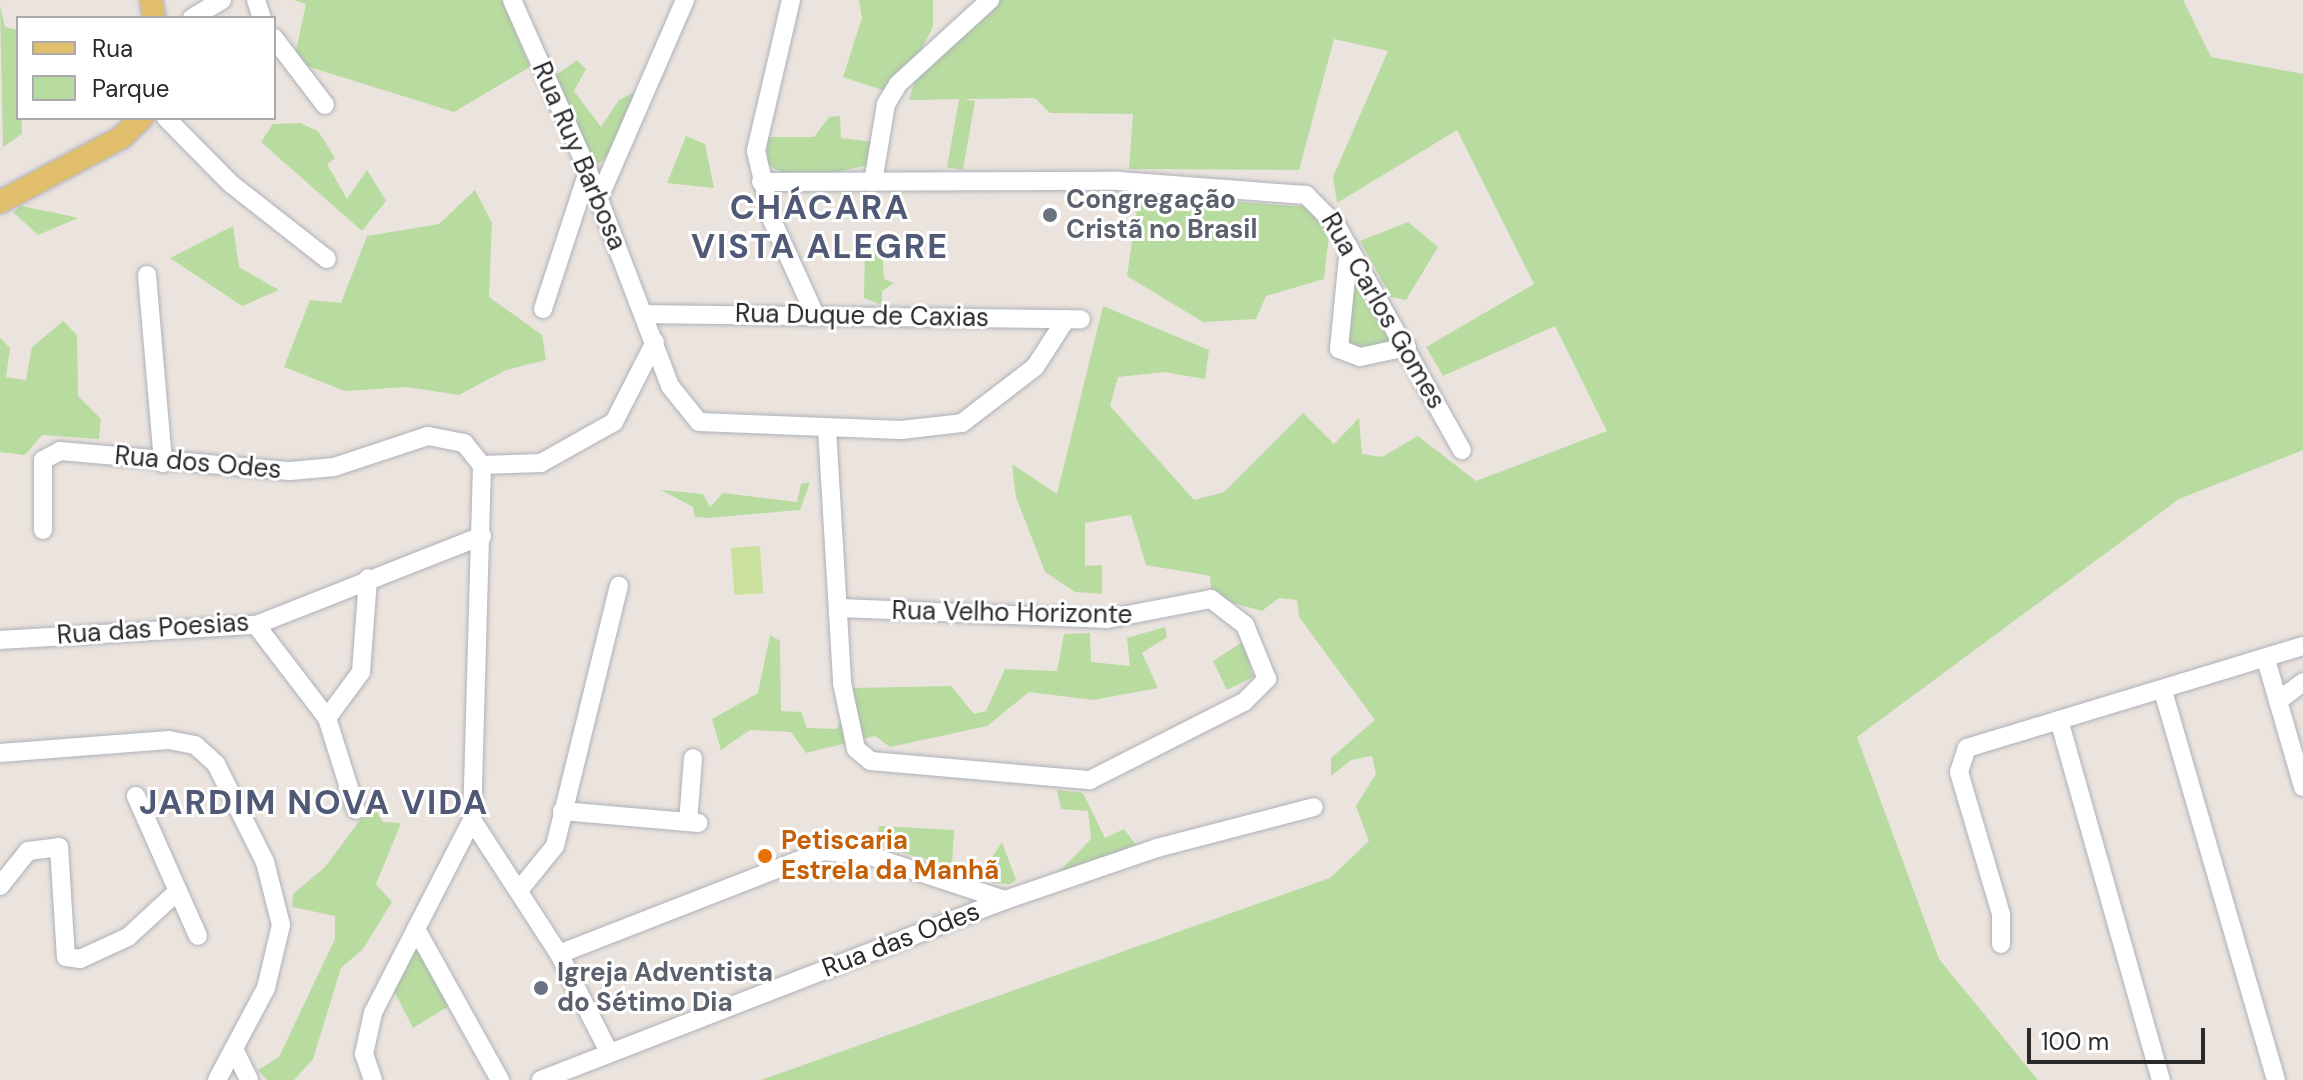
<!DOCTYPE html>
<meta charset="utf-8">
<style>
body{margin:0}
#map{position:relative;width:2303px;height:1080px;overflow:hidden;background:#ebe4de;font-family:"DM Sans",sans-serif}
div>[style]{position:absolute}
.green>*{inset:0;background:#b8dba0;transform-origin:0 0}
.pitch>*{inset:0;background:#c9e19d;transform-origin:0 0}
.roads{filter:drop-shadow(0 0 2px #aeb1b9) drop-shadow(0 0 2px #aeb1b9)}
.minor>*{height:18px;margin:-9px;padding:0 9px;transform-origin:9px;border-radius:9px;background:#fff}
.major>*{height:22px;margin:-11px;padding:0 11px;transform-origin:11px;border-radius:11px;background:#e1be6c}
.dots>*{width:22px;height:22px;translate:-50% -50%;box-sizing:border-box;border:4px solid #fff;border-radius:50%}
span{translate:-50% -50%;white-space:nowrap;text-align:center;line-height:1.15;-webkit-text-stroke:6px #fff;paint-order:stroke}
.street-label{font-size:26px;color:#2a2a2a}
.worship-label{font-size:26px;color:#5b616d;font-weight:700}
.left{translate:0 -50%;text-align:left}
.food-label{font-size:26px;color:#c56008;font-weight:700}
.district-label{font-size:34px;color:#505976;font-weight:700;letter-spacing:2px}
.legend{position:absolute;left:16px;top:16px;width:260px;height:104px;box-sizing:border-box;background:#fff;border:2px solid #aaa;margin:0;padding:10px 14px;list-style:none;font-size:24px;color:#2a2a2a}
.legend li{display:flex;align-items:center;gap:16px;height:40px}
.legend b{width:40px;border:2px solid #aaa}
.scale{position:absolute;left:2027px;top:1028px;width:178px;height:36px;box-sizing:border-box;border:4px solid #2a2a2a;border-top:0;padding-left:10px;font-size:24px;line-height:28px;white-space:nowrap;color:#2a2a2a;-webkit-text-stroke:6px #fff;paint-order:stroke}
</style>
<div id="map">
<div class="green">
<div style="clip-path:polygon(294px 0,502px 0,530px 67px,454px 112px,303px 65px,295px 55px,306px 4px)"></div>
<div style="clip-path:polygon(859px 0,933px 0,933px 27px,897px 95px,843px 77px,862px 18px)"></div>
<div style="clip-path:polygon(993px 0,2183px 0,2211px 57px,2303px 74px,2303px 450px,2179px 499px,1857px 737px,1939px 959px,2038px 1080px,761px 1080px,1330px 878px,1369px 841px,1356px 806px,1376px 774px,1372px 756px,1351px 760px,1331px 776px,1331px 758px,1375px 720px,1299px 617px,1297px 600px,1279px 598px,1262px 611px,1212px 597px,1210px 576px,1146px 565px,1131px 515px,1085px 523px,1085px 566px,1102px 565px,1102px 594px,1075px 592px,1045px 572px,1016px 497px,1012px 464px,1057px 494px,1103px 306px,1209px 350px,1205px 379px,1164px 372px,1118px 377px,1110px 406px,1194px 500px,1224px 492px,1303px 413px,1334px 444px,1359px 418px,1362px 454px,1382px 457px,1418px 436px,1476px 481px,1607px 431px,1555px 326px,1443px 376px,1426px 347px,1534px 284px,1457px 130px,1337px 203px,1333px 177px,1388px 51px,1334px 39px,1299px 170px,1129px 169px,1133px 114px,1050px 113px,1035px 98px,909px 100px,917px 73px)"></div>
<div style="clip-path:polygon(0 5px,5px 27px,18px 30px,22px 134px,3px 147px)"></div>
<div style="clip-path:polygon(577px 60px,586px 69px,574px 91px,601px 127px,619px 100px,641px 89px,606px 158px,593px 168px,556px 75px)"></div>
<div style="left:975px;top:101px;width:70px;height:16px;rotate:100deg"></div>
<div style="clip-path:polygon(840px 116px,841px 138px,874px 142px,870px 165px,830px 173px,781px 172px,768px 165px,767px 137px,814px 137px,829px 117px)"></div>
<div style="clip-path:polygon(300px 123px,318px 131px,335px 158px,327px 164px,347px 199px,367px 170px,386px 201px,362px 231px,261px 142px,273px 124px)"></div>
<div style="clip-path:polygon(686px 136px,705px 144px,714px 188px,667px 183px)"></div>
<div style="clip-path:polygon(475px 190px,492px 223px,489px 297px,542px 335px,546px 360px,506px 370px,459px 395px,407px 387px,345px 391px,284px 367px,310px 300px,341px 303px,367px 236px,439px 224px)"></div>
<div style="clip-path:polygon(1139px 195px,1310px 207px,1329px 235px,1324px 279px,1266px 296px,1256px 319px,1203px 322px,1127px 276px)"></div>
<div style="clip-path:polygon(21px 206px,61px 214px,78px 218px,38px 235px,13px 212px)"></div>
<div style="clip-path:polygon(1408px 222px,1438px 247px,1406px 300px,1391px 297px,1360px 241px)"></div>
<div style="clip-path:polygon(233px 226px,239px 267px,279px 290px,242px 306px,170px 258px)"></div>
<div style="clip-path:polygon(865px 243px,882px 246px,884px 279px,894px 283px,882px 291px,882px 305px,864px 298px)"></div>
<div style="clip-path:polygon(1349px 247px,1407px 347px,1370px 356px,1337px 344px)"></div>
<div style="clip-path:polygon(63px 321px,77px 335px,78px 396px,101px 419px,99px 439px,42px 435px,25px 455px,0 452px,0 338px,10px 348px,6px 377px,26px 380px,32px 347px)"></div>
<div style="clip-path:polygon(810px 482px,800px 510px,707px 518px,695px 517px,693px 507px,661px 490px,703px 494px,710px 507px,723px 493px,797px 502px,801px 484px)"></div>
<div style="clip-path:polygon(1165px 627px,1167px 637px,1142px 653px,1158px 688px,1093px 700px,1029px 692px,987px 726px,890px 747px,875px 736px,806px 753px,791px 732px,750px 730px,721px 750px,712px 719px,758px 693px,770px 635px,780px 641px,781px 711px,801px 712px,807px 728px,837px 729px,853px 688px,951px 686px,974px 714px,986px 711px,1005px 669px,1057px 671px,1064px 634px,1090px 633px,1091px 662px,1130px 666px,1127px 638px)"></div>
<div style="clip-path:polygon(1244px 641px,1253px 677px,1227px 690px,1213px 661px)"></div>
<div style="clip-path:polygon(1057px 790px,1083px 793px,1105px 838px,1124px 829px,1136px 845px,1055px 876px,1091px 839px,1088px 811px,1061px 809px)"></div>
<div style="clip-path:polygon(372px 804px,383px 822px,401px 823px,376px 884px,392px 902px,363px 949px,341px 968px,313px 1059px,294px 1080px,267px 1080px,258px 1070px,279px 1057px,335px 939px,335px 916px,292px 907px,293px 894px,325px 867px)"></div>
<div style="clip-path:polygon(879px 826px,954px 830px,952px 866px,877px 846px)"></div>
<div style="clip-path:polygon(1002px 842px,1016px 880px,1010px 884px,993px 883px,991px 859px)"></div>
<div style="clip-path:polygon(416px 944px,449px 1006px,413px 1028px,394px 991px)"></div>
</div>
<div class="pitch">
<div style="left:760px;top:546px;width:47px;height:29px;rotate:86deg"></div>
</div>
<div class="roads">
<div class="minor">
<div style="left:256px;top:0;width:19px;rotate:72deg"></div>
<div style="left:512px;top:0;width:187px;rotate:66deg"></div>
<div style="left:588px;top:171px;width:230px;rotate:69.1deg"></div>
<div style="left:670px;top:386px;width:46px;rotate:51.1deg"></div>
<div style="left:699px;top:422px;width:202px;rotate:2.3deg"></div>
<div style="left:901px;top:430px;width:61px;rotate:-6.5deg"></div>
<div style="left:962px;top:423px;width:92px;rotate:-37.5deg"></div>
<div style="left:1035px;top:367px;width:57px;rotate:-57.1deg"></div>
<div style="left:791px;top:0;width:155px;rotate:103.1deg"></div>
<div style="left:756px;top:151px;width:71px;rotate:76.9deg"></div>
<div style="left:772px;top:220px;width:104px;rotate:65.6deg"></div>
<div style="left:192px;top:18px;width:35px;rotate:-31deg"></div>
<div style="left:274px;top:38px;width:84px;rotate:52.7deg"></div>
<div style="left:166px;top:118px;width:91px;rotate:45.4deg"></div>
<div style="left:230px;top:183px;width:123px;rotate:38.1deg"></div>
<div style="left:761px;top:182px;width:358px;rotate:-0.2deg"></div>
<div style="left:1119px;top:181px;width:188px;rotate:4.3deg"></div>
<div style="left:1306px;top:195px;width:42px;rotate:45deg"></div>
<div style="left:1336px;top:225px;width:258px;rotate:60.8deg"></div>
<div style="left:873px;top:182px;width:79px;rotate:-80.5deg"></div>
<div style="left:886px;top:104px;width:23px;rotate:-59deg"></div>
<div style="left:898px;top:84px;width:125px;rotate:-42.4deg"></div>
<div style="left:599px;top:198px;width:216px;rotate:-66.5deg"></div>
<div style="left:1349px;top:247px;width:102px;rotate:95.6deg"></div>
<div style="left:1339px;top:349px;width:22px;rotate:21deg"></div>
<div style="left:1360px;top:357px;width:48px;rotate:-12deg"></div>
<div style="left:147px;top:275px;width:189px;rotate:85.1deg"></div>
<div style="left:543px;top:309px;width:145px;rotate:-71.9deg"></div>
<div style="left:644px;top:314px;width:437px;rotate:0.7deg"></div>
<div style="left:827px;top:428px;width:255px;rotate:86.6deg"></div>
<div style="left:842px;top:683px;width:67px;rotate:78deg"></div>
<div style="left:856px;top:749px;width:19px;rotate:39deg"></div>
<div style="left:871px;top:761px;width:220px;rotate:5deg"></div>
<div style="left:1090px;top:780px;width:173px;rotate:-26.9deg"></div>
<div style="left:1244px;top:702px;width:33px;rotate:-45deg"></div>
<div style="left:1267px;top:679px;width:58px;rotate:-112.2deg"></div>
<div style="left:1245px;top:625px;width:43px;rotate:-142.6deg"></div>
<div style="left:1211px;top:599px;width:107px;rotate:169.2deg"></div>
<div style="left:1106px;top:619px;width:268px;rotate:-177.6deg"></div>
<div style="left:482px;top:465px;width:59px;rotate:-1.9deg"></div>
<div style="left:541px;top:463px;width:84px;rotate:-29.3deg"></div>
<div style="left:614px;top:422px;width:90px;rotate:-62.9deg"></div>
<div style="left:43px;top:530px;width:70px;rotate:-90deg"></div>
<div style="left:43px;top:460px;width:19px;rotate:-28deg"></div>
<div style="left:60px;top:451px;width:231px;rotate:5deg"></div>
<div style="left:290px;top:471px;width:44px;rotate:-5.2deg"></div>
<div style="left:334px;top:467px;width:99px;rotate:-18.3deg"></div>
<div style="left:428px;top:436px;width:37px;rotate:11deg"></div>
<div style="left:464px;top:443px;width:28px;rotate:51deg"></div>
<div style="left:482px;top:465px;width:355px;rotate:91.6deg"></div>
<div style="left:472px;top:820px;width:217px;rotate:117.2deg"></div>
<div style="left:373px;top:1013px;width:42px;rotate:102.4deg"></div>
<div style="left:364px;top:1054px;width:28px;rotate:71deg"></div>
<div style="left:256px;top:625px;width:117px;rotate:52.6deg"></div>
<div style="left:327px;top:718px;width:96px;rotate:72.5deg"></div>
<div style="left:0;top:640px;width:256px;rotate:-3.4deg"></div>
<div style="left:256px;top:625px;width:243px;rotate:-21.5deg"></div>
<div style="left:2267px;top:663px;width:129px;rotate:73.8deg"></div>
<div style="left:2163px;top:691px;width:405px;rotate:73.8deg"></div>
<div style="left:2278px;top:701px;width:31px;rotate:-37deg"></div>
<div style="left:327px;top:718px;width:57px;rotate:-53.5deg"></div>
<div style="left:361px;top:672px;width:94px;rotate:-85.7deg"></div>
<div style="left:2059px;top:720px;width:374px;rotate:74.2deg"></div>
<div style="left:0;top:753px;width:169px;rotate:-4.4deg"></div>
<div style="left:169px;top:740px;width:26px;rotate:11deg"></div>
<div style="left:195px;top:745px;width:28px;rotate:42deg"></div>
<div style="left:216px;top:764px;width:110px;rotate:63.4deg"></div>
<div style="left:265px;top:862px;width:65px;rotate:75.7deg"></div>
<div style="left:281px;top:925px;width:65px;rotate:103.4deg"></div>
<div style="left:266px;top:988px;width:104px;rotate:118deg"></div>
<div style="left:562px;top:811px;width:137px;rotate:5deg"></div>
<div style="left:472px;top:820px;width:160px;rotate:57deg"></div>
<div style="left:559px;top:954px;width:110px;rotate:63deg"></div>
<div style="left:688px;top:822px;width:64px;rotate:-85.5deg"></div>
<div style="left:0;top:886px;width:45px;rotate:-51.3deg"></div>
<div style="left:28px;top:851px;width:31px;rotate:-7deg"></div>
<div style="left:59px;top:847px;width:110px;rotate:86.4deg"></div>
<div style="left:66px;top:957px;width:14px;rotate:8deg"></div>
<div style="left:80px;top:959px;width:53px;rotate:-24.6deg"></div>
<div style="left:128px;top:937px;width:68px;rotate:-42.6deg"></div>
<div style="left:178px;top:891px;width:104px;rotate:-113.9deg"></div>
<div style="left:520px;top:889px;width:55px;rotate:-50.9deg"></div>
<div style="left:555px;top:846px;width:268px;rotate:-76.2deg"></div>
<div style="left:178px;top:891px;width:49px;rotate:66deg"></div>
<div style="left:416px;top:929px;width:173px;rotate:60.9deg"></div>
<div style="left:2001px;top:944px;width:30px;rotate:-90deg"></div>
<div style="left:2001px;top:914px;width:148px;rotate:-106.5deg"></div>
<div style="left:1959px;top:772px;width:25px;rotate:-72deg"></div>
<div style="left:1967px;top:748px;width:351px;rotate:-16.9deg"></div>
<div style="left:559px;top:954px;width:283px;rotate:-21.3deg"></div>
<div style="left:823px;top:851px;width:47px;rotate:6.1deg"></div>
<div style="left:870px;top:856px;width:142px;rotate:18.1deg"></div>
<div style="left:235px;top:1051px;width:32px;rotate:64deg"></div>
<div style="left:541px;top:1080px;width:498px;rotate:-21.2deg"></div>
<div style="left:1005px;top:900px;width:161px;rotate:-18.9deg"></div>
<div style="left:1157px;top:848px;width:162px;rotate:-14.6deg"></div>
</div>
<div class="major">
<div style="left:151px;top:0;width:18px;rotate:81deg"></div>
<div style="left:0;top:202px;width:138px;rotate:-28deg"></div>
<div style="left:122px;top:137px;width:28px;rotate:-44deg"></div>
</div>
</div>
<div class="dots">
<div style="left:1050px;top:215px;background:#6b7280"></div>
<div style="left:765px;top:856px;background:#e8710a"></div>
<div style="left:541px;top:988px;background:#6b7280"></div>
</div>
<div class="street-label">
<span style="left:579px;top:156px;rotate:67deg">Rua Ruy Barbosa</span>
<span style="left:1383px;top:311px;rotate:60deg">Rua Carlos Gomes</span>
<span style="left:862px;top:316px;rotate:1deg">Rua Duque de Caxias</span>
<span style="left:198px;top:463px;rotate:5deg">Rua dos Odes</span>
<span style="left:1012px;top:613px;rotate:1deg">Rua Velho Horizonte</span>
<span style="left:153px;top:629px;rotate:-4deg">Rua das Poesias</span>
<span style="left:901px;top:940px;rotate:-21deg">Rua das Odes</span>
</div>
<div class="worship-label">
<span class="left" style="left:1066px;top:215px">Congregação<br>Cristã no Brasil</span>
<span class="left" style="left:557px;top:988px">Igreja Adventista<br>do Sétimo Dia</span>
</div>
<div class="food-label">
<span class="left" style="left:781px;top:856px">Petiscaria<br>Estrela da Manhã</span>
</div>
<div class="district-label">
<span style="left:820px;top:227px">CHÁCARA<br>VISTA ALEGRE</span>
<span style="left:314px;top:803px">JARDIM NOVA VIDA</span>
</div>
<ul class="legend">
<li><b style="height:10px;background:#e1be6c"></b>Rua</li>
<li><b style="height:22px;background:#b8dba0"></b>Parque</li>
</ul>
<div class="scale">100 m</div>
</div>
